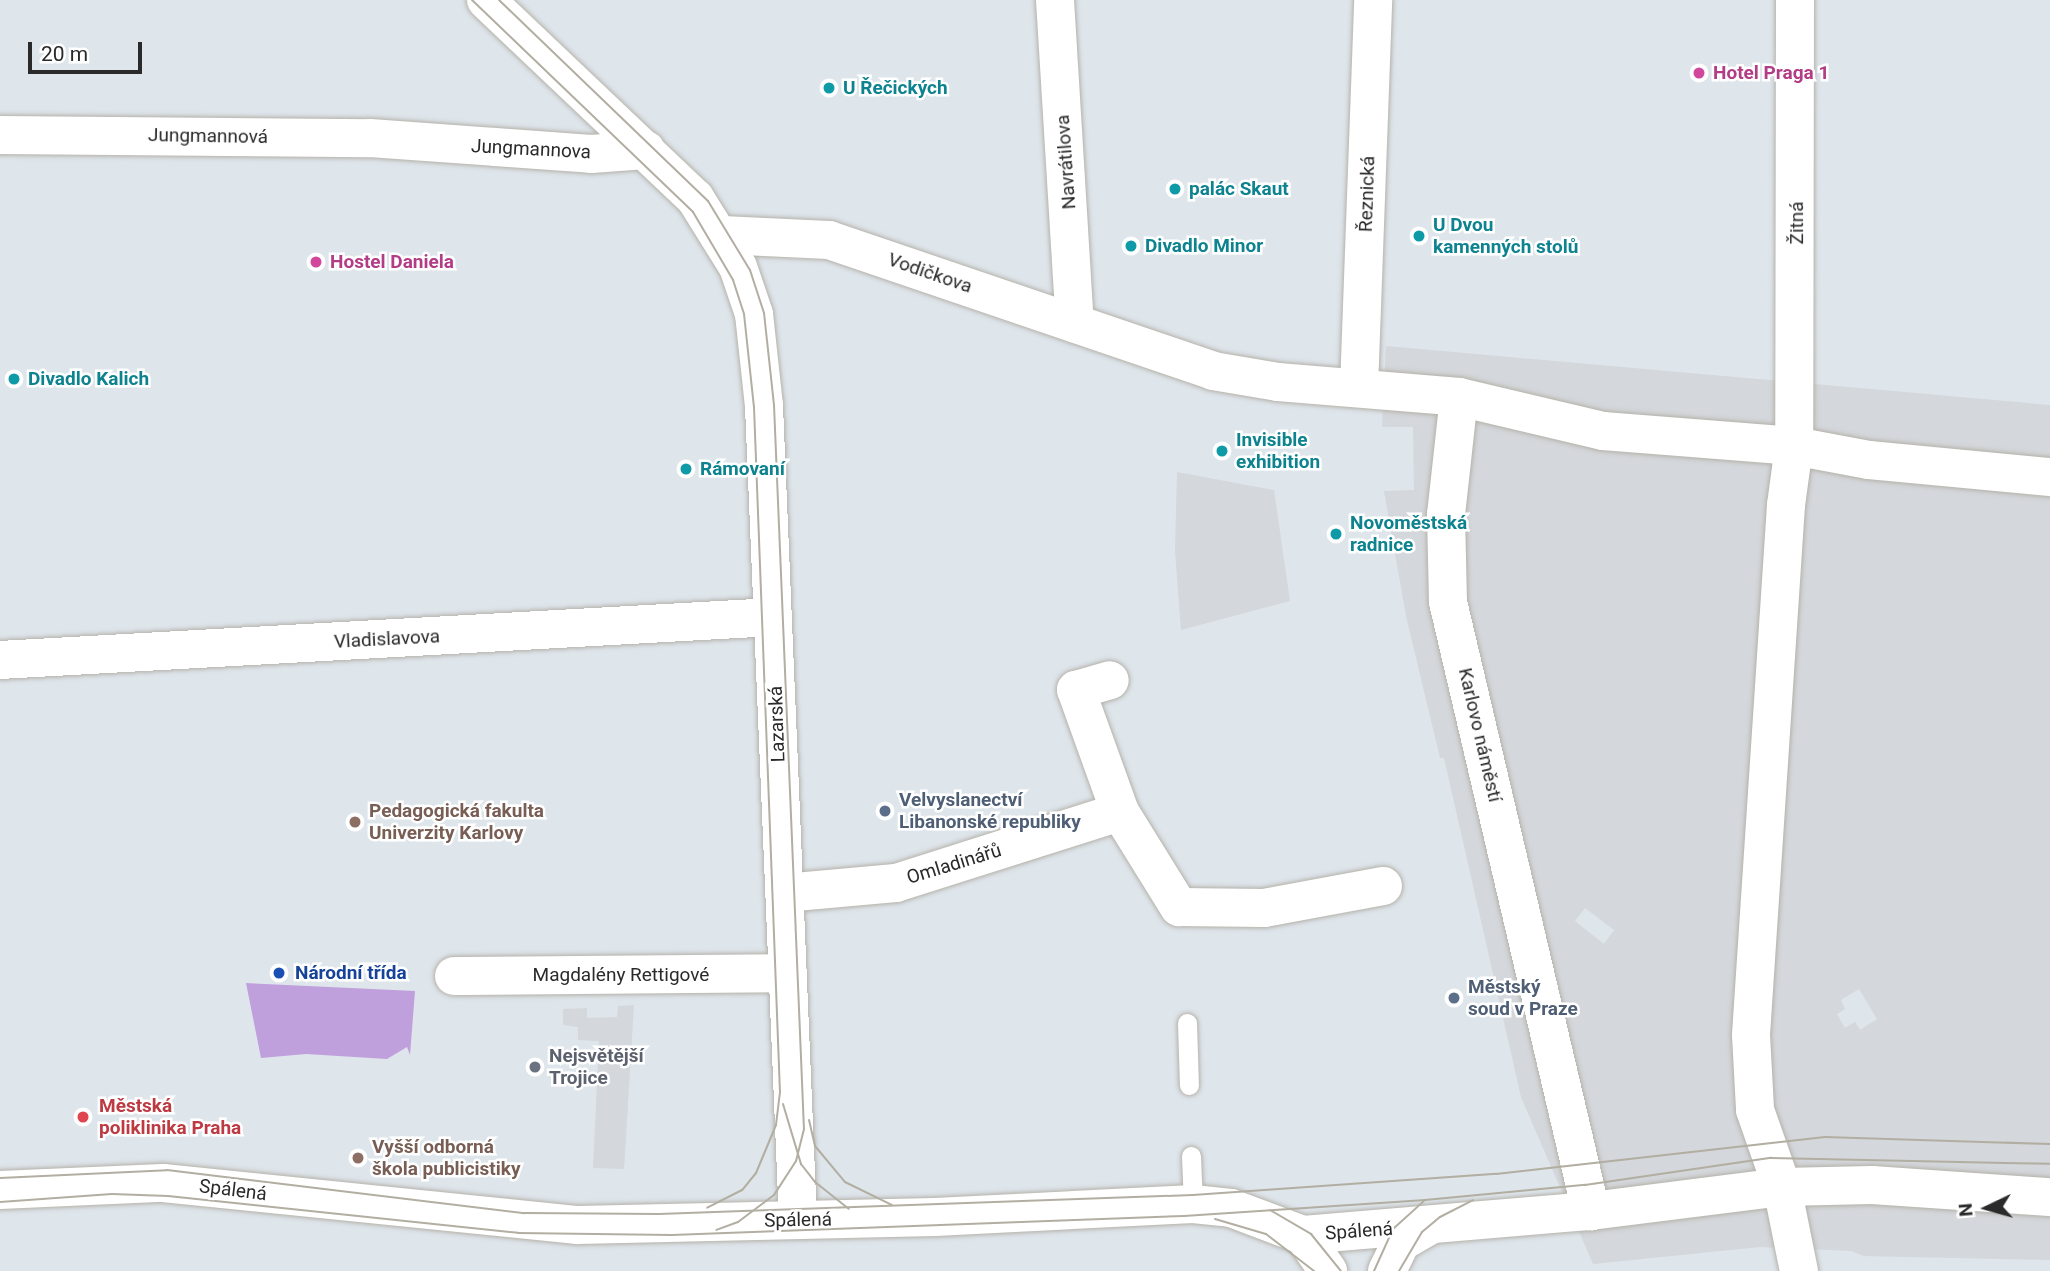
<!DOCTYPE html>
<meta charset="utf-8">
<style>
body{margin:0}
#map{position:relative;width:2050px;height:1271px;overflow:hidden;background:#dee5eb;font-family:Roboto,sans-serif}
div>[style]{position:absolute}
.green>*{inset:0;background:#c0a0dc}
.plaza>*{inset:0;background:#d4d7db}
.roads{filter:drop-shadow(0 0 2px #b5b2aa) drop-shadow(0 0 2px #b5b2aa)}
.service>*{height:19px;margin:-9.5px;padding:0 9.5px;transform-origin:9.5px;border-radius:9.5px;background:#fff}
.minor>*{height:38px;margin:-19px;padding:0 19px;transform-origin:19px;border-radius:19px;background:#fff}
.tertiary>*{height:38px;margin:-19px;padding:0 19px;transform-origin:19px;border-radius:19px;background:#fff}
.secondary>*{height:38px;margin:-19px;padding:0 19px;transform-origin:19px;border-radius:19px;background:#fff}
.tram>*{height:2px;margin:-1px;padding:0 1px;transform-origin:1px;border-radius:1px;background:#b2aea1}
.dots>*{width:19px;height:19px;translate:-50% -50%;box-sizing:border-box;border:4px solid #fff;border-radius:50%}
span{translate:-50% -50%;white-space:nowrap;text-align:center;line-height:1.15;-webkit-text-stroke:5px #fff;paint-order:stroke}
.hotel-label{font-size:19px;color:#b23c85;font-weight:700}
.left{translate:0 -50%;text-align:left}
.culture-label{font-size:19px;color:#0d838f;font-weight:700}
.street-label{font-size:19px;color:#2a2a2a}
.service-label{font-size:19px;color:#4e5e75;font-weight:700}
.education-label{font-size:19px;color:#785e54;font-weight:700}
.transit-label{font-size:19px;color:#164399;font-weight:700}
.worship-label{font-size:19px;color:#5b616d;font-weight:700}
.health-label{font-size:19px;color:#be3a42;font-weight:700}
.north{position:absolute;left:1952px;top:1173px;width:70px;height:70px;-webkit-text-stroke:5px #fff;paint-order:stroke;rotate:265deg;font-size:19px;font-weight:700;line-height:28px;text-align:center;color:#2a2a2a}
.north::after{content:'';display:block;margin:auto;width:24px;height:32px;background:#2a2a2a;clip-path:polygon(50% 0,100% 100%,50% 72%,0 100%)}
.scale{position:absolute;left:28px;top:42px;width:114px;height:32px;box-sizing:border-box;border:4px solid #2a2a2a;border-top:0;padding-left:9px;font-size:21px;line-height:24px;white-space:nowrap;color:#2a2a2a;-webkit-text-stroke:5px #fff;paint-order:stroke}
</style>
<div id="map">
<div class="green">
<div style="clip-path:polygon(246px 983px,415px 991px,410px 1055px,407px 1047px,387px 1059px,306px 1054px,261px 1058px)"></div>
</div>
<div class="plaza">
<div style="clip-path:polygon(evenodd,1386px 346px,2050px 405px,2050px 1260px,1864px 1256px,1851px 1251px,1760px 1247px,1593px 1264px,1521px 1097px,1444px 758px,1440px 758px,1406px 616px,1384px 491px,1414px 490px,1413px 427px,1382px 427px,1386px 346px,1585px 908px,1614px 930px,1604px 944px,1575px 921px,1585px 908px,1386px 346px,1859px 989px,1877px 1019px,1860px 1030px,1855px 1022px,1845px 1028px,1837px 1014px,1845px 1009px,1841px 1000px,1859px 989px)"></div>
<div style="clip-path:polygon(1177px 472px,1274px 490px,1290px 601px,1181px 630px,1175px 551px)"></div>
<div style="clip-path:polygon(634px 1005px,624px 1169px,593px 1168px,599px 1041px,578px 1040px,578px 1027px,563px 1025px,563px 1009px,587px 1008px,587px 1018px,617px 1017px,618px 1006px)"></div>
</div>
<div class="roads">
<div class="service">
<div style="left:1187px;top:1023px;width:62px;rotate:88.2deg"></div>
<div style="left:1191px;top:1156px;width:48px;rotate:87.6deg"></div>
</div>
<div class="minor">
<div style="left:486px;top:0;width:288px;rotate:43.5deg"></div>
<div style="left:695px;top:198px;width:81px;rotate:58.1deg"></div>
<div style="left:738px;top:267px;width:50px;rotate:71.2deg"></div>
<div style="left:754px;top:314px;width:93px;rotate:83.8deg"></div>
<div style="left:764px;top:406px;width:815px;rotate:87.61deg"></div>
<div style="left:1055px;top:0;width:324px;rotate:86.5deg"></div>
<div style="left:0;top:135px;width:370px;rotate:0.5deg"></div>
<div style="left:370px;top:138px;width:222px;rotate:4.1deg"></div>
<div style="left:591px;top:154px;width:55px;rotate:-4.2deg"></div>
<div style="left:722px;top:235px;width:107px;rotate:2.7deg"></div>
<div style="left:829px;top:240px;width:406px;rotate:18.8deg"></div>
<div style="left:1213px;top:371px;width:66px;rotate:9.6deg"></div>
<div style="left:1278px;top:382px;width:182px;rotate:4.7deg"></div>
<div style="left:1459px;top:397px;width:148px;rotate:13.3deg"></div>
<div style="left:1603px;top:431px;width:192px;rotate:4.5deg"></div>
<div style="left:1359px;top:388px;width:388px;rotate:-87.9deg"></div>
<div style="left:1459px;top:397px;width:118px;rotate:96.3deg"></div>
<div style="left:1446px;top:514px;width:88px;rotate:88.7deg"></div>
<div style="left:1448px;top:602px;width:626px;rotate:76.79deg"></div>
<div style="left:0;top:660px;width:774px;rotate:-3.18deg"></div>
<div style="left:1120px;top:812px;width:112px;rotate:58.2deg"></div>
<div style="left:1179px;top:907px;width:85px;rotate:0.7deg"></div>
<div style="left:1264px;top:908px;width:121px;rotate:-10.5deg"></div>
<div style="left:784px;top:893px;width:112px;rotate:-5.1deg"></div>
<div style="left:896px;top:883px;width:235px;rotate:-17.6deg"></div>
<div style="left:1120px;top:812px;width:130px;rotate:-109.8deg"></div>
<div style="left:1076px;top:690px;width:35px;rotate:-16deg"></div>
<div style="left:454px;top:976px;width:334px;rotate:-0.5deg"></div>
<div style="left:0;top:1190px;width:163px;rotate:-2.5deg"></div>
<div style="left:163px;top:1183px;width:417px;rotate:5.8deg"></div>
<div style="left:578px;top:1225px;width:357px;rotate:-1.3deg"></div>
<div style="left:935px;top:1217px;width:258px;rotate:-2.9deg"></div>
<div style="left:1193px;top:1204px;width:38px;rotate:6deg"></div>
<div style="left:1231px;top:1208px;width:77px;rotate:20.6deg"></div>
<div style="left:1303px;top:1235px;width:289px;rotate:-4.8deg"></div>
<div style="left:1591px;top:1211px;width:193px;rotate:-7.2deg"></div>
<div style="left:1303px;top:1235px;width:44px;rotate:55.2deg"></div>
<div style="left:1387px;top:1271px;width:32px;rotate:-64deg"></div>
<div style="left:1401px;top:1242px;width:32px;rotate:-30deg"></div>
</div>
<div class="tertiary">
<div style="left:1794px;top:446px;width:76px;rotate:10.6deg"></div>
<div style="left:1869px;top:460px;width:182px;rotate:5.4deg"></div>
<div style="left:1782px;top:1187px;width:86px;rotate:78.6deg"></div>
</div>
<div class="secondary">
<div style="left:1795px;top:0;width:446px;rotate:90.1deg"></div>
<div style="left:1794px;top:446px;width:60px;rotate:97.7deg"></div>
<div style="left:1786px;top:505px;width:531px;rotate:93.78deg"></div>
<div style="left:1751px;top:1035px;width:75px;rotate:86.9deg"></div>
<div style="left:1755px;top:1110px;width:82px;rotate:70.7deg"></div>
<div style="left:1782px;top:1187px;width:90px;rotate:-1.3deg"></div>
<div style="left:1872px;top:1185px;width:178px;rotate:3.9deg"></div>
</div>
</div>
<div class="tram">
<div style="left:472px;top:0;width:306px;rotate:43.8deg"></div>
<div style="left:693px;top:212px;width:79px;rotate:59.5deg"></div>
<div style="left:733px;top:280px;width:36px;rotate:72deg"></div>
<div style="left:744px;top:314px;width:94px;rotate:83.9deg"></div>
<div style="left:754px;top:407px;width:685px;rotate:87.83deg"></div>
<div style="left:780px;top:1092px;width:33px;rotate:97deg"></div>
<div style="left:776px;top:1125px;width:52px;rotate:112.6deg"></div>
<div style="left:756px;top:1173px;width:22px;rotate:129deg"></div>
<div style="left:742px;top:1190px;width:39px;rotate:153deg"></div>
<div style="left:499px;top:0;width:290px;rotate:43.9deg"></div>
<div style="left:708px;top:201px;width:81px;rotate:58.7deg"></div>
<div style="left:750px;top:270px;width:45px;rotate:72deg"></div>
<div style="left:764px;top:313px;width:93px;rotate:83.8deg"></div>
<div style="left:774px;top:405px;width:725px;rotate:87.63deg"></div>
<div style="left:804px;top:1129px;width:33px;rotate:104deg"></div>
<div style="left:796px;top:1161px;width:40px;rotate:122.9deg"></div>
<div style="left:774px;top:1195px;width:45px;rotate:143.1deg"></div>
<div style="left:738px;top:1222px;width:23px;rotate:160deg"></div>
<div style="left:783px;top:1104px;width:63px;rotate:73.3deg"></div>
<div style="left:801px;top:1164px;width:23px;rotate:52deg"></div>
<div style="left:815px;top:1182px;width:43px;rotate:38.5deg"></div>
<div style="left:809px;top:1120px;width:27px;rotate:77deg"></div>
<div style="left:815px;top:1146px;width:47px;rotate:50.2deg"></div>
<div style="left:845px;top:1182px;width:52px;rotate:26.1deg"></div>
<div style="left:0;top:1178px;width:167px;rotate:-2.7deg"></div>
<div style="left:167px;top:1170px;width:360px;rotate:6.9deg"></div>
<div style="left:524px;top:1213px;width:135px;rotate:0.4deg"></div>
<div style="left:659px;top:1214px;width:534px;rotate:-2.04deg"></div>
<div style="left:1193px;top:1195px;width:304px;rotate:-4deg"></div>
<div style="left:1496px;top:1174px;width:331px;rotate:-6.4deg"></div>
<div style="left:1825px;top:1137px;width:225px;rotate:1.8deg"></div>
<div style="left:0;top:1202px;width:112px;rotate:-4.1deg"></div>
<div style="left:112px;top:1194px;width:56px;rotate:2deg"></div>
<div style="left:168px;top:1196px;width:352px;rotate:6deg"></div>
<div style="left:518px;top:1233px;width:154px;rotate:0.7deg"></div>
<div style="left:672px;top:1235px;width:512px;rotate:-2.13deg"></div>
<div style="left:1184px;top:1216px;width:242px;rotate:-3.8deg"></div>
<div style="left:1425px;top:1200px;width:161px;rotate:-5.4deg"></div>
<div style="left:1585px;top:1185px;width:188px;rotate:-8.3deg"></div>
<div style="left:1771px;top:1158px;width:279px;rotate:1.2deg"></div>
<div style="left:1270px;top:1210px;width:48px;rotate:30.3deg"></div>
<div style="left:1311px;top:1234px;width:48px;rotate:51deg"></div>
<div style="left:1215px;top:1219px;width:53px;rotate:16.4deg"></div>
<div style="left:1266px;top:1234px;width:61px;rotate:37.6deg"></div>
<div style="left:1374px;top:1271px;width:46px;rotate:-65.7deg"></div>
<div style="left:1393px;top:1229px;width:43px;rotate:-42.2deg"></div>
<div style="left:1399px;top:1271px;width:45px;rotate:-59.5deg"></div>
<div style="left:1422px;top:1232px;width:23px;rotate:-40deg"></div>
<div style="left:1440px;top:1217px;width:37px;rotate:-27deg"></div>
</div>
<div class="dots">
<div style="left:1699px;top:73px;background:#d1479c"></div>
<div style="left:829px;top:88px;background:#0f9aa8"></div>
<div style="left:1175px;top:189px;background:#0f9aa8"></div>
<div style="left:1419px;top:236px;background:#0f9aa8"></div>
<div style="left:1131px;top:246px;background:#0f9aa8"></div>
<div style="left:316px;top:262px;background:#d1479c"></div>
<div style="left:14px;top:379px;background:#0f9aa8"></div>
<div style="left:1222px;top:451px;background:#0f9aa8"></div>
<div style="left:686px;top:469px;background:#0f9aa8"></div>
<div style="left:1336px;top:534px;background:#0f9aa8"></div>
<div style="left:885px;top:811px;background:#5c6f8a"></div>
<div style="left:355px;top:822px;background:#8d6e63"></div>
<div style="left:279px;top:973px;background:#1a4fb4"></div>
<div style="left:1454px;top:998px;background:#5c6f8a"></div>
<div style="left:535px;top:1067px;background:#6b7280"></div>
<div style="left:83px;top:1117px;background:#e0444e"></div>
<div style="left:358px;top:1158px;background:#8d6e63"></div>
</div>
<div class="hotel-label">
<span class="left" style="left:1713px;top:73px">Hotel Praga 1</span>
<span class="left" style="left:330px;top:262px">Hostel Daniela</span>
</div>
<div class="culture-label">
<span class="left" style="left:843px;top:88px">U Řečických</span>
<span class="left" style="left:1189px;top:189px">palác Skaut</span>
<span class="left" style="left:1433px;top:236px">U Dvou<br>kamenných stolů</span>
<span class="left" style="left:1145px;top:246px">Divadlo Minor</span>
<span class="left" style="left:28px;top:379px">Divadlo Kalich</span>
<span class="left" style="left:1236px;top:451px">Invisible<br>exhibition</span>
<span class="left" style="left:700px;top:469px">Rámovaní</span>
<span class="left" style="left:1350px;top:534px">Novoměstská<br>radnice</span>
</div>
<div class="street-label">
<span style="left:208px;top:136px;rotate:1deg">Jungmannová</span>
<span style="left:531px;top:149px;rotate:3deg">Jungmannova</span>
<span style="left:1066px;top:162px;rotate:-94deg">Navrátilova</span>
<span style="left:1367px;top:194px;rotate:-88deg">Řeznická</span>
<span style="left:1797px;top:223px;rotate:-90deg">Žitná</span>
<span style="left:930px;top:273px;rotate:19deg">Vodičkova</span>
<span style="left:387px;top:639px;rotate:-3deg">Vladislavova</span>
<span style="left:777px;top:724px;rotate:-92deg">Lazarská</span>
<span style="left:1480px;top:735px;rotate:77deg">Karlovo náměstí</span>
<span style="left:954px;top:864px;rotate:-17deg">Omladinářů</span>
<span style="left:621px;top:975px">Magdalény Rettigové</span>
<span style="left:233px;top:1190px;rotate:7deg">Spálená</span>
<span style="left:798px;top:1220px;rotate:-1deg">Spálená</span>
<span style="left:1359px;top:1231px;rotate:-4deg">Spálená</span>
</div>
<div class="service-label">
<span class="left" style="left:899px;top:811px">Velvyslanectví<br>Libanonské republiky</span>
<span class="left" style="left:1468px;top:998px">Městský<br>soud v Praze</span>
</div>
<div class="education-label">
<span class="left" style="left:369px;top:822px">Pedagogická fakulta<br>Univerzity Karlovy</span>
<span class="left" style="left:372px;top:1158px">Vyšší odborná<br>škola publicistiky</span>
</div>
<div class="transit-label">
<span class="left" style="left:295px;top:973px">Národní třída</span>
</div>
<div class="worship-label">
<span class="left" style="left:549px;top:1067px">Nejsvětější<br>Trojice</span>
</div>
<div class="health-label">
<span class="left" style="left:99px;top:1117px">Městská<br>poliklinika Praha</span>
</div>
<div class="north">N</div>
<div class="scale">20 m</div>
</div>
